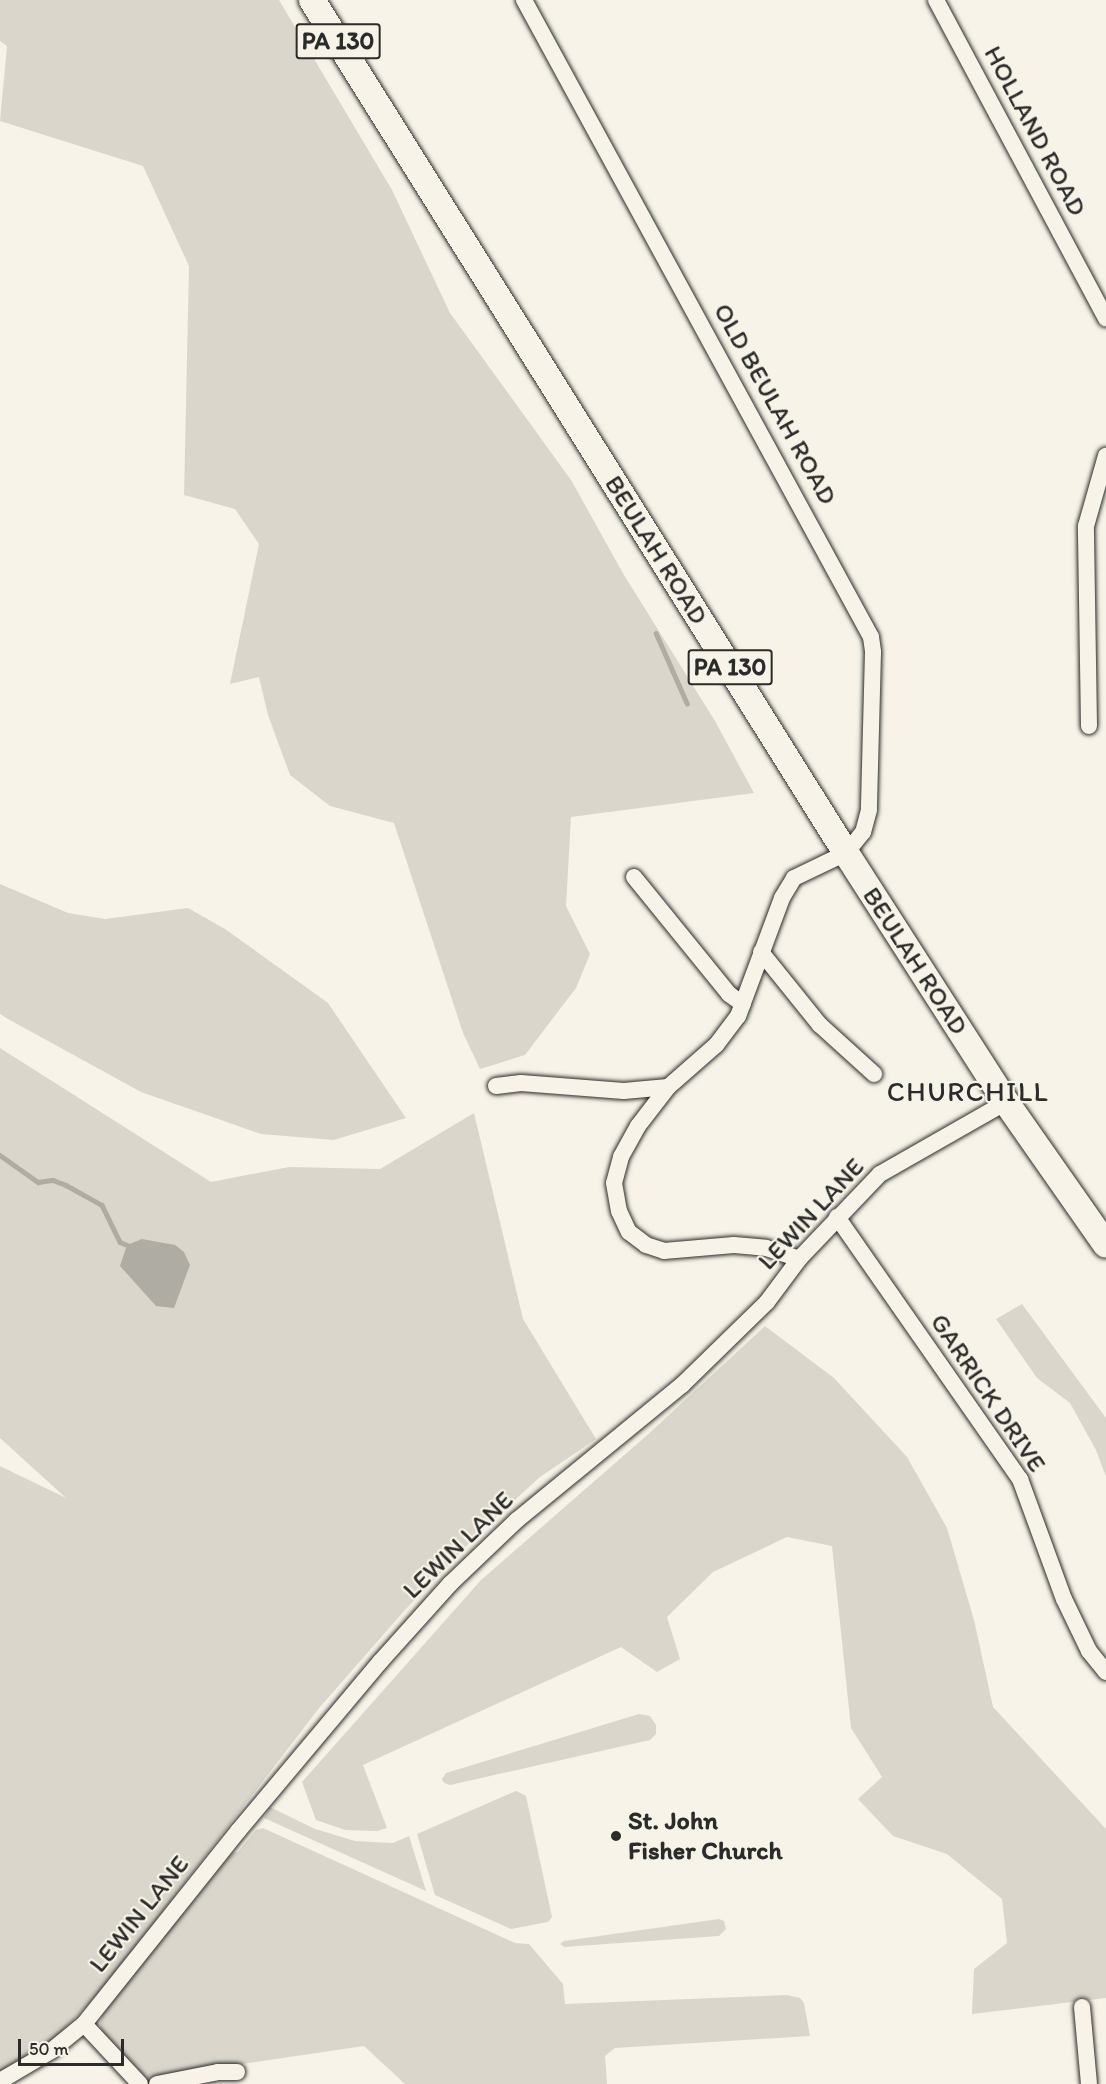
<!DOCTYPE html>
<style>
body{margin:0}
#map{position:relative;width:1106px;height:2084px;overflow:hidden;background:#f7f3e8;font-family:Itim,sans-serif}
div>[style]{position:absolute}
.green>*{inset:0;background:#dad6cc}
.water>*{inset:0;background:#afaca4}
.stream>*{height:4.5px;margin:-2.25px;padding:0 2.25px;transform-origin:2.25px;border-radius:2.25px;background:#afaca4}
.roads{filter:drop-shadow(0 0 2px #2b2b2b) drop-shadow(0 0 2px #2b2b2b)}
.street>*{height:16px;margin:-8px;padding:0 8px;transform-origin:8px;border-radius:8px;background:#f7f3e8}
.primary>*{height:26px;margin:-13px;padding:0 13px;transform-origin:13px;border-radius:13px;background:#f7f3e8}
.dots>*{width:16px;height:16px;translate:-50% -50%;box-sizing:border-box;border:3px solid #f7f3e8;border-radius:50%}
span{translate:-50% -50%;white-space:nowrap;text-align:center;line-height:1.15;-webkit-text-stroke:4.5px #f7f3e8;paint-order:stroke}
.shield-label span{padding:2px 4px;background:#f7f3e8;border:2px solid;border-radius:4px;-webkit-text-stroke-width:0}
.shield-label{font-size:24px;color:#2b2b2b;font-weight:700}
.street-label{font-size:26px;color:#2b2b2b}
.poi-label{font-size:26px;color:#2b2b2b;font-weight:700}
.left{translate:0 -50%;text-align:left}
.quarter-label{font-size:28px;color:#2b2b2b;letter-spacing:1.5px}
.scale{position:absolute;left:18px;top:2039px;width:106px;height:27px;box-sizing:border-box;border:3px solid #2b2b2b;border-top:0;padding-left:8px;font-size:18px;line-height:21px;white-space:nowrap;color:#2b2b2b;-webkit-text-stroke:4px #f7f3e8;paint-order:stroke}
</style>
<div id="map">
<div class="green">
<div style="clip-path:polygon(0 0,279px 0,392px 190px,450px 313px,571px 480px,624px 575px,715px 721px,754px 793px,571px 817px,566px 906px,590px 954px,576px 988px,525px 1055px,480px 1069px,463px 1033px,394px 823px,330px 806px,290px 775px,268px 715px,259px 677px,230px 684px,259px 544px,235px 509px,184px 495px,189px 266px,143px 166px,0 121px,7px 46px,0 41px)"></div>
<div style="clip-path:polygon(0 884px,68px 913px,105px 919px,188px 908px,225px 929px,328px 1003px,406px 1118px,334px 1140px,261px 1134px,141px 1092px,8px 1019px,0 1014px)"></div>
<div style="clip-path:polygon(0 1048px,211px 1182px,289px 1167px,380px 1169px,474px 1113px,523px 1319px,596px 1439px,540px 1477px,482px 1530px,405px 1610px,320px 1707px,102px 1990px,31px 2063px,0 2072px,0 1466px,66px 1498px,0 1438px)"></div>
<div style="clip-path:polygon(1022px 1304px,1106px 1418px,1106px 1477px,1096px 1450px,1070px 1403px,1037px 1378px,996px 1319px)"></div>
<div style="clip-path:polygon(765px 1326px,834px 1378px,907px 1457px,947px 1528px,974px 1620px,993px 1707px,1106px 1829px,1106px 1998px,972px 2014px,974px 1969px,1007px 1943px,1002px 1899px,947px 1854px,893px 1836px,858px 1799px,882px 1777px,851px 1728px,832px 1546px,787px 1537px,713px 1572px,667px 1617px,680px 1659px,657px 1672px,621px 1647px,363px 1765px,387px 1828px,377px 1831px,345px 1830px,316px 1820px,302px 1782px,481px 1580px,645px 1437px)"></div>
<div style="clip-path:polygon(639px 1714px,650px 1716px,656px 1725px,656px 1734px,650px 1740px,450px 1785px,444px 1783px,442px 1779px,446px 1773px)"></div>
<div style="clip-path:polygon(516px 1791px,526px 1796px,552px 1917px,548px 1922px,511px 1929px,435px 1895px,417px 1834px)"></div>
<div style="clip-path:polygon(270px 1807px,315px 1829px,355px 1841px,393px 1843px,409px 1836px,426px 1891px,264px 1818px)"></div>
<div style="clip-path:polygon(263px 1828px,515px 1943px,529px 1944px,563px 1984px,565px 2004px,787px 1995px,800px 1998px,804px 2003px,810px 2036px,615px 2048px,605px 2056px,607px 2084px,405px 2084px,364px 2046px,147px 2078px,103px 2034px,100px 2024px,103px 2013px,232px 1853px,238px 1852px,256px 1830px)"></div>
<div style="clip-path:polygon(719px 1919px,724px 1921px,726px 1929px,719px 1936px,564px 1947px,560px 1944px,564px 1941px)"></div>
</div>
<div class="water">
<div style="clip-path:polygon(142px 1239px,175px 1245px,184px 1252px,190px 1265px,174px 1308px,156px 1306px,120px 1266px,127px 1245px)"></div>
</div>
<div class="stream">
<div style="left:656px;top:633px;width:77px;rotate:66.1deg"></div>
<div style="left:0;top:1155px;width:47px;rotate:35.4deg"></div>
<div style="left:38px;top:1182px;width:15px;rotate:-8deg"></div>
<div style="left:53px;top:1180px;width:14px;rotate:21deg"></div>
<div style="left:66px;top:1185px;width:41px;rotate:29.1deg"></div>
<div style="left:102px;top:1205px;width:41px;rotate:64.1deg"></div>
<div style="left:120px;top:1242px;width:8px;rotate:23deg"></div>
</div>
<div class="roads">
<div class="street">
<div style="left:524px;top:0;width:725px;rotate:61.42deg"></div>
<div style="left:871px;top:637px;width:15px;rotate:82deg"></div>
<div style="left:873px;top:652px;width:158px;rotate:91.5deg"></div>
<div style="left:869px;top:810px;width:23px;rotate:105deg"></div>
<div style="left:863px;top:832px;width:27px;rotate:129deg"></div>
<div style="left:846px;top:853px;width:58px;rotate:154.3deg"></div>
<div style="left:794px;top:878px;width:23px;rotate:121deg"></div>
<div style="left:782px;top:898px;width:126px;rotate:110.4deg"></div>
<div style="left:738px;top:1016px;width:36px;rotate:127deg"></div>
<div style="left:716px;top:1045px;width:64px;rotate:138.8deg"></div>
<div style="left:668px;top:1087px;width:49px;rotate:127.6deg"></div>
<div style="left:638px;top:1126px;width:35px;rotate:119deg"></div>
<div style="left:621px;top:1157px;width:27px;rotate:105deg"></div>
<div style="left:614px;top:1183px;width:28px;rotate:80deg"></div>
<div style="left:619px;top:1211px;width:23px;rotate:65deg"></div>
<div style="left:629px;top:1232px;width:21px;rotate:37deg"></div>
<div style="left:646px;top:1245px;width:19px;rotate:18deg"></div>
<div style="left:664px;top:1251px;width:70px;rotate:-4.9deg"></div>
<div style="left:734px;top:1245px;width:32px;rotate:5deg"></div>
<div style="left:766px;top:1248px;width:35px;rotate:18deg"></div>
<div style="left:936px;top:0;width:361px;rotate:61.9deg"></div>
<div style="left:1089px;top:726px;width:200px;rotate:-90.9deg"></div>
<div style="left:1086px;top:526px;width:73px;rotate:-74.1deg"></div>
<div style="left:634px;top:877px;width:151px;rotate:50.9deg"></div>
<div style="left:729px;top:994px;width:17px;rotate:36deg"></div>
<div style="left:761px;top:952px;width:94px;rotate:51.1deg"></div>
<div style="left:820px;top:1025px;width:73px;rotate:42.2deg"></div>
<div style="left:496px;top:1086px;width:25px;rotate:-7deg"></div>
<div style="left:521px;top:1083px;width:103px;rotate:4.4deg"></div>
<div style="left:624px;top:1091px;width:44px;rotate:-5.2deg"></div>
<div style="left:837px;top:1217px;width:320px;rotate:55.1deg"></div>
<div style="left:1020px;top:1479px;width:128px;rotate:69.9deg"></div>
<div style="left:1064px;top:1599px;width:58px;rotate:64.3deg"></div>
<div style="left:1089px;top:1651px;width:27px;rotate:51deg"></div>
<div style="left:1082px;top:2007px;width:77px;rotate:84.8deg"></div>
<div style="left:84px;top:2024px;width:82px;rotate:47deg"></div>
<div style="left:0;top:2081px;width:59px;rotate:-30.5deg"></div>
<div style="left:51px;top:2051px;width:43px;rotate:-39.3deg"></div>
<div style="left:84px;top:2024px;width:248px;rotate:-51.4deg"></div>
<div style="left:239px;top:1830px;width:219px;rotate:-50deg"></div>
<div style="left:380px;top:1662px;width:105px;rotate:-48.1deg"></div>
<div style="left:450px;top:1584px;width:93px;rotate:-43.7deg"></div>
<div style="left:517px;top:1520px;width:213px;rotate:-39.3deg"></div>
<div style="left:682px;top:1385px;width:119px;rotate:-44.3deg"></div>
<div style="left:767px;top:1302px;width:54px;rotate:-53.3deg"></div>
<div style="left:799px;top:1259px;width:117px;rotate:-46.4deg"></div>
<div style="left:880px;top:1174px;width:145px;rotate:-29.7deg"></div>
<div style="left:157px;top:2084px;width:62px;rotate:-11.1deg"></div>
<div style="left:218px;top:2072px;width:19px"></div>
</div>
<div class="primary">
<div style="left:312px;top:0;width:1006px;rotate:57.95deg"></div>
<div style="left:846px;top:853px;width:296px;rotate:57.3deg"></div>
<div style="left:1006px;top:1102px;width:174px;rotate:55deg"></div>
</div>
</div>
<div class="dots">
<div style="left:616px;top:1836px;background:#2b2b2b"></div>
</div>
<div class="shield-label">
<span style="left:338px;top:41px">PA 130</span>
<span style="left:730px;top:667px">PA 130</span>
</div>
<div class="street-label">
<span style="left:1035px;top:131px;rotate:62deg">HOLLAND ROAD</span>
<span style="left:775px;top:404px;rotate:61deg">OLD BEULAH ROAD</span>
<span style="left:656px;top:550px;rotate:58deg">BEULAH ROAD</span>
<span style="left:915px;top:961px;rotate:57deg">BEULAH ROAD</span>
<span style="left:811px;top:1214px;rotate:-47deg">LEWIN LANE</span>
<span style="left:988px;top:1393px;rotate:56deg">GARRICK DRIVE</span>
<span style="left:458px;top:1545px;rotate:-44deg">LEWIN LANE</span>
<span style="left:139px;top:1914px;rotate:-51deg">LEWIN LANE</span>
</div>
<div class="poi-label">
<span class="left" style="left:628px;top:1836px">St. John<br>Fisher Church</span>
</div>
<div class="quarter-label">
<span style="left:968px;top:1091px">CHURCHILL</span>
</div>
<div class="scale">50 m</div>
</div>
